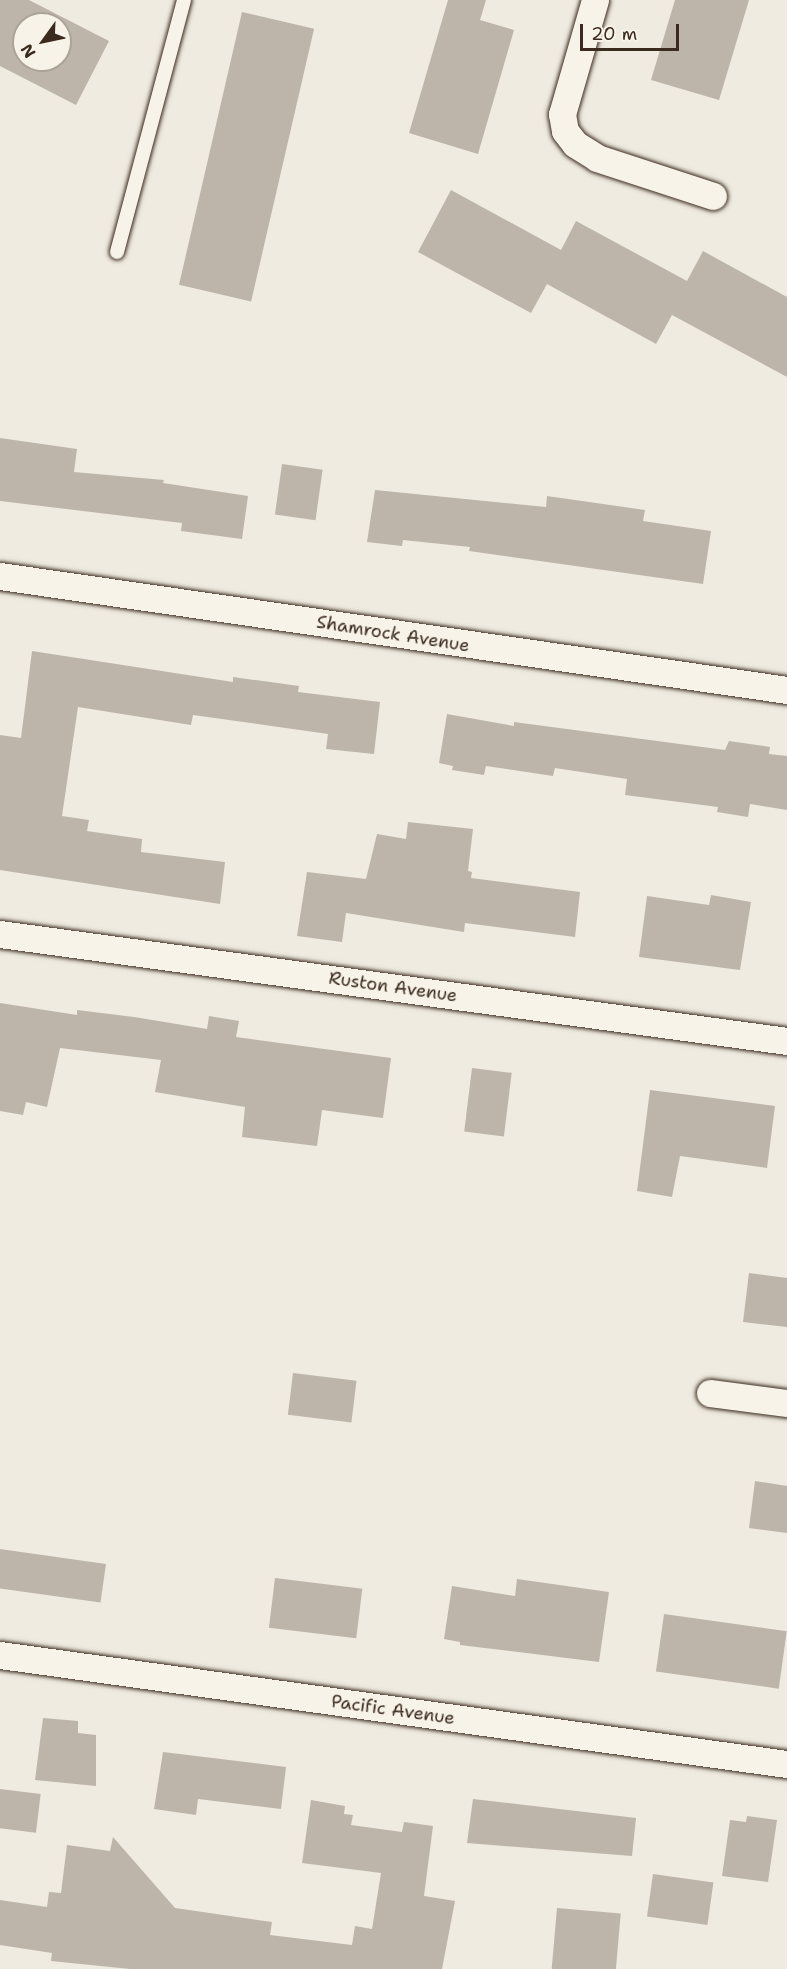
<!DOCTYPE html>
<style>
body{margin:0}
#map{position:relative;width:787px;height:1969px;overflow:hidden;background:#efebe0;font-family:"Shantell Sans",sans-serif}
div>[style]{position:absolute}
.building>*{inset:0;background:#bdb5aa;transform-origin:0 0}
.roads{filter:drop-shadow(0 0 2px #3b2a1e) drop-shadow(0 0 2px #3b2a1e)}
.service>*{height:14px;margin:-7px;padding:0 7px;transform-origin:7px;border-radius:7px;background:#f7f3e8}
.minor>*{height:27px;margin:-13.5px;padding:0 13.5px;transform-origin:13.5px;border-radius:13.5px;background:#f7f3e8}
span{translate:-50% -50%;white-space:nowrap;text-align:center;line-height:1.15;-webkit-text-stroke:4.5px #f7f3e8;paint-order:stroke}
.street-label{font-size:18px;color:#3b2a1e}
.north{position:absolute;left:12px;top:12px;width:60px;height:60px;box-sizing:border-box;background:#f7f3e8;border:2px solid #aca397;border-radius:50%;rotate:237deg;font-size:16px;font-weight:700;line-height:24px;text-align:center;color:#3b2a1e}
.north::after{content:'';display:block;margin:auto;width:21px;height:27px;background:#3b2a1e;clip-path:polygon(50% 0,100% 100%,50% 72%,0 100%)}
.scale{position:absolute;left:580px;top:24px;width:99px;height:27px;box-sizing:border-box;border:3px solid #3b2a1e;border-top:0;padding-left:8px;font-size:18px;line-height:21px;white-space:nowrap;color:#3b2a1e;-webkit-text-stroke:4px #f7f3e8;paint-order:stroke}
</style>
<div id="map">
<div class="building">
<div style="clip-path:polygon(evenodd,0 0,29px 0,109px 41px,76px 105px,0 66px,0 0,24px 24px,60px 24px,60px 60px,24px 60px,24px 24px)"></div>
<div style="clip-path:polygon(448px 0,486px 0,480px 20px,514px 30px,478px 154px,409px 133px)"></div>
<div style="clip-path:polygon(675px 0,749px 0,719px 100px,651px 80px)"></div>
<div style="left:242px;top:12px;width:74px;height:280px;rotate:13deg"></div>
<div style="clip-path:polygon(451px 190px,561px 250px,576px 221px,687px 281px,703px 251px,787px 297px,787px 377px,672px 315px,656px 344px,547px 284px,531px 313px,418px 252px)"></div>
<div style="clip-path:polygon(0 438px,77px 449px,74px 472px,164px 480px,163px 483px,248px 496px,242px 539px,181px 531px,182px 523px,0 501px)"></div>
<div style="left:282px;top:464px;width:41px;height:51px;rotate:8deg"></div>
<div style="clip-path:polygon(375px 490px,546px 507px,547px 496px,645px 510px,643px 521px,711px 531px,703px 584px,469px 551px,470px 547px,403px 540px,402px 546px,367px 542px)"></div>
<div style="clip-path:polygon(32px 651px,233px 682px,233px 677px,299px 686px,298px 692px,380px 702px,374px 754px,326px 749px,328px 734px,193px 715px,191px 725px,78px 707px,62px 816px,89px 820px,87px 831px,142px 839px,141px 852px,225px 862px,220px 904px,0 870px,0 735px,21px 738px)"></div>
<div style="clip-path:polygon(447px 714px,514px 726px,514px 722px,725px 750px,729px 741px,770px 747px,769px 754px,787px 756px,787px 810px,750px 804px,748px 817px,717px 812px,718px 807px,625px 795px,627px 779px,555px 768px,553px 776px,486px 766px,484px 775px,452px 770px,453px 766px,439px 763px)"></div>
<div style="clip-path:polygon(408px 822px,473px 829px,468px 871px,472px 872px,471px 878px,580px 892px,575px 937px,465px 923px,464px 932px,346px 913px,342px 942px,297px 936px,307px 872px,366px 879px,377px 834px,406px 839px)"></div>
<div style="clip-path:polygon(711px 895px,751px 902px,740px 970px,639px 957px,647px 896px,709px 905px)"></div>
<div style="clip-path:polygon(0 1003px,77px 1015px,77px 1010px,134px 1017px,207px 1029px,209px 1016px,239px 1021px,236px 1037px,391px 1058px,383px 1118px,322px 1110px,317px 1146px,242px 1137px,245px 1107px,155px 1092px,161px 1060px,60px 1048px,47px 1107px,26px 1102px,23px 1115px,0 1111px)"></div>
<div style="left:472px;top:1068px;width:40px;height:64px;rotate:7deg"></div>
<div style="clip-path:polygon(650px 1090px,775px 1106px,767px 1168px,680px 1156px,672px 1197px,637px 1191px)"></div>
<div style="clip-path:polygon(749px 1273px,787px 1278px,787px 1327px,743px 1322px)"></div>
<div style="left:293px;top:1373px;width:64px;height:42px;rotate:7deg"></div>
<div style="clip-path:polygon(755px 1481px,787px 1486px,787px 1533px,749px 1528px)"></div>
<div style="left:0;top:1549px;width:107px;height:39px;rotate:8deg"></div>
<div style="left:275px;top:1578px;width:88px;height:50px;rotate:7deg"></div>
<div style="clip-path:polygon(517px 1579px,609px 1592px,599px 1662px,460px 1645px,460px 1642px,444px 1639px,452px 1586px,515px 1596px)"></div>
<div style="left:664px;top:1614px;width:124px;height:58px;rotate:8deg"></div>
<div style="clip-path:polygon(43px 1718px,78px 1721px,78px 1733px,96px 1735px,96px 1786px,35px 1780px)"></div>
<div style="clip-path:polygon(163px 1752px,286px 1767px,281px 1809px,198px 1799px,196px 1815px,154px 1809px)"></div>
<div style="left:0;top:1789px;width:41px;height:39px;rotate:7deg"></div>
<div style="clip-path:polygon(473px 1799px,636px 1818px,632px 1856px,467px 1843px)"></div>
<div style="clip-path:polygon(311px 1800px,345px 1806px,344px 1814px,353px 1815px,351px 1825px,402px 1832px,404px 1822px,433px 1826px,424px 1896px,455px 1901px,442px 1969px,130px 1969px,51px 1961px,52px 1953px,0 1945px,0 1900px,47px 1907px,49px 1892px,61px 1893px,67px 1845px,110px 1851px,113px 1837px,175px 1908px,272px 1922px,270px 1935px,352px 1945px,355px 1926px,372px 1929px,381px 1873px,302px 1863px)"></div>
<div style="clip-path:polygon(747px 1816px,777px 1820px,768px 1882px,722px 1876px,730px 1820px,746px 1822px)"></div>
<div style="left:653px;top:1874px;width:61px;height:43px;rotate:8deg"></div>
<div style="left:557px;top:1908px;width:64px;height:61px;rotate:5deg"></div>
</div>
<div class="roads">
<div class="service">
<div style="left:117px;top:252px;width:261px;rotate:-75.1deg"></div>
</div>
<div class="minor">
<div style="left:595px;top:0;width:119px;rotate:106.1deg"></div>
<div style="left:562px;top:114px;width:17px;rotate:80deg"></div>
<div style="left:565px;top:131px;width:16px;rotate:52deg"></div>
<div style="left:575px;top:144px;width:26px;rotate:32deg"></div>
<div style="left:597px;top:158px;width:122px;rotate:18.1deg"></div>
<div style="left:0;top:576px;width:795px;rotate:8.24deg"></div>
<div style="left:0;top:934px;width:794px;rotate:7.74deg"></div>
<div style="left:710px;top:1393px;width:78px;rotate:7.4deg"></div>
<div style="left:0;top:1655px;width:795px;rotate:7.89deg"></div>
</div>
</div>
<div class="street-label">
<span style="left:393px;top:634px;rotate:9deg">Shamrock Avenue</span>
<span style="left:393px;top:987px;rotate:8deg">Ruston Avenue</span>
<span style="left:393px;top:1710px;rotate:8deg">Pacific Avenue</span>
</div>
<div class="north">N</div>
<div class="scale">20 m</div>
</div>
